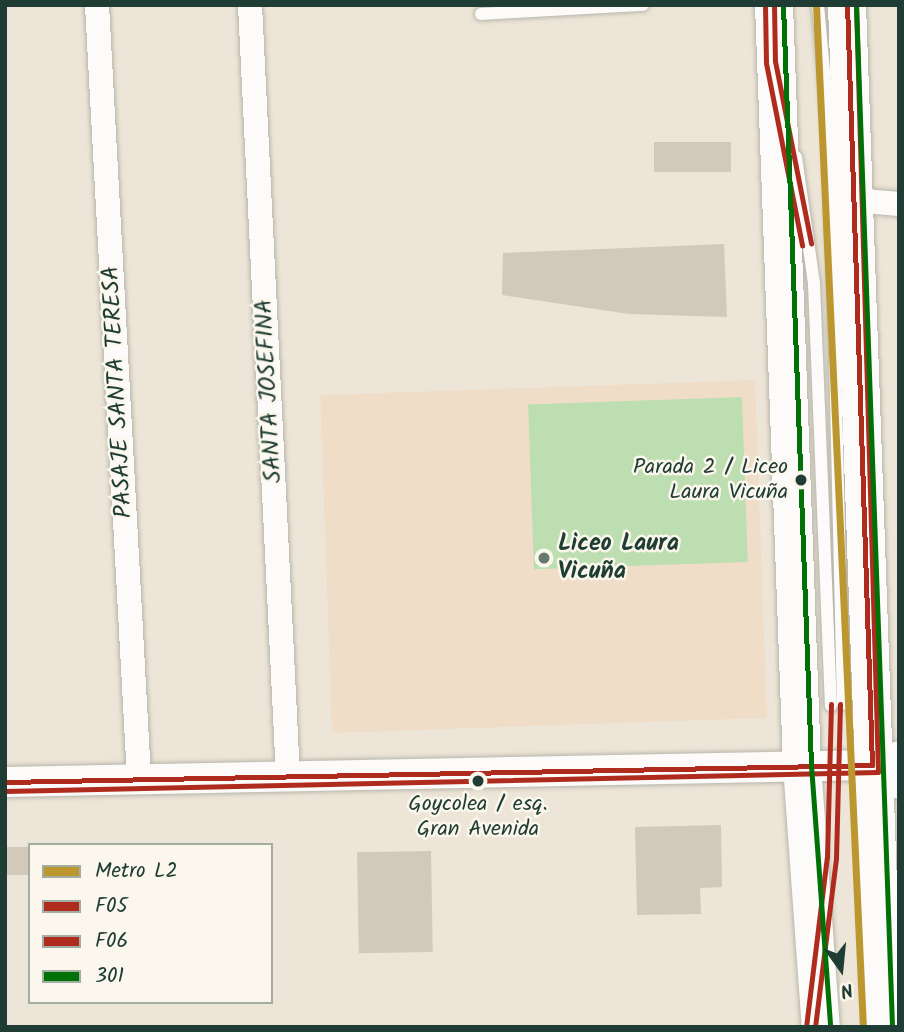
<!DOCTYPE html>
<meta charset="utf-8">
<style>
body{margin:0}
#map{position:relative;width:904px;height:1032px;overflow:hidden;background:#ede5d7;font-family:Kalam,sans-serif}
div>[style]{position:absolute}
.built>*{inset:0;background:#efddc8;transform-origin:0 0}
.green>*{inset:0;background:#bddeb0;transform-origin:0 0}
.building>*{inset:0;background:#d3c9bb;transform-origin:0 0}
.roads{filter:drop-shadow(0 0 2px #b7b5ab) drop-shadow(0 0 2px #b7b5ab)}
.service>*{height:12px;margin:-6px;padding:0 6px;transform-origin:6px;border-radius:6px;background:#fcfbf9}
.minor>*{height:24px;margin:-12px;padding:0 12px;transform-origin:12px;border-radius:12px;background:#fcfbf9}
.tertiary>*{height:30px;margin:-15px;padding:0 15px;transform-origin:15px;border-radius:15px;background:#fcfbf9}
.primary>*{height:38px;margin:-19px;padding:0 19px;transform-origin:19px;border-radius:19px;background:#fcfbf9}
.bus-1>*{height:5px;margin:-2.5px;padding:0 2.5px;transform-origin:2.5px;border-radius:2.5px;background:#af2b1e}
.bus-2>*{height:5px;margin:-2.5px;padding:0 2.5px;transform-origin:2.5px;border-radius:2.5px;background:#af2b1e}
.bus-3>*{height:5px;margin:-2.5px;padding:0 2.5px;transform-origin:2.5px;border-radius:2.5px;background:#007106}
.metro-1>*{height:7px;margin:-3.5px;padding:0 3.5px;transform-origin:3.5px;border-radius:3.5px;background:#bc9730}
.dots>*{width:19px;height:19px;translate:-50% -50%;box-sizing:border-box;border:4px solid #fbf7ec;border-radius:50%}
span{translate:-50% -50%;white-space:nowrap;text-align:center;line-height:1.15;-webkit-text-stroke:5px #fbf7ec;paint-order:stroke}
.bus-label{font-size:22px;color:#1f3d34}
.right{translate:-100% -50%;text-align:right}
.street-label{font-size:24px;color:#1f3d34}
.poi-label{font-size:24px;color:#1f3d34;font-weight:700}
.left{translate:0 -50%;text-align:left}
.frame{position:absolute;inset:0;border:7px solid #1f3d34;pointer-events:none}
.legend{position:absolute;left:28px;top:843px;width:245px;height:161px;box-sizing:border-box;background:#fbf7ec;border:2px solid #a3ada2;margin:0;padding:9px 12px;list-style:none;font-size:21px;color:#1f3d34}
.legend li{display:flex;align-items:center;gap:14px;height:35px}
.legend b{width:35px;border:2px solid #a3ada2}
.north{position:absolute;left:806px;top:934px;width:70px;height:70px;-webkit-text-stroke:5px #fbf7ec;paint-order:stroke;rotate:165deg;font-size:19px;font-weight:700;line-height:28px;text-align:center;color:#1f3d34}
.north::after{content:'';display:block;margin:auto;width:24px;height:32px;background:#1f3d34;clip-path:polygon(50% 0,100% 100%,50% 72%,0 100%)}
</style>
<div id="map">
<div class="built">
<div style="left:755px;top:380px;width:338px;height:435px;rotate:88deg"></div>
</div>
<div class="green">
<div style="left:742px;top:397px;width:165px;height:214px;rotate:88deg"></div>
</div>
<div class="building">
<div style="left:731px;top:142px;width:30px;height:77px;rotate:90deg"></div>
<div style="clip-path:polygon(724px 244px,727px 317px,629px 314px,502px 295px,503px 253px)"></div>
<div style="clip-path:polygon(721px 825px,722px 887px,700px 888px,701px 914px,637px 915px,635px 827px)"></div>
<div style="left:30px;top:847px;width:28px;height:25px;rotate:90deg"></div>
<div style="left:431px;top:851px;width:101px;height:74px;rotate:89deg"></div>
</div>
<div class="roads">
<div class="service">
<div style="left:818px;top:5px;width:132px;rotate:84.8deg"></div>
<div style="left:830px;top:136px;width:568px;rotate:88.69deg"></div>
<div style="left:481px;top:14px;width:162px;rotate:-3.2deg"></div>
<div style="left:796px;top:157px;width:128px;rotate:81.9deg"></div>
<div style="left:814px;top:284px;width:422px;rotate:87.7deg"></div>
</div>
<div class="minor">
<div style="left:97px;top:5px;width:775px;rotate:86.89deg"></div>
<div style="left:250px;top:5px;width:772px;rotate:87.18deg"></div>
<div style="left:853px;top:200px;width:46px;rotate:5deg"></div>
</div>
<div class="tertiary">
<div style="left:872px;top:765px;width:33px;rotate:35deg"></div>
<div style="left:5px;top:782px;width:867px;rotate:-1.12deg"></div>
<div style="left:872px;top:765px;width:28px;rotate:-18deg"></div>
</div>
<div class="primary">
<div style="left:774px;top:5px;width:761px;rotate:87.89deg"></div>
<div style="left:802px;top:765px;width:263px;rotate:85.9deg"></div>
<div style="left:847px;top:5px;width:1023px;rotate:87.98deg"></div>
</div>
</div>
<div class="bus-1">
<div style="left:774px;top:5px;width:56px;rotate:89deg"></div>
<div style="left:775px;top:61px;width:186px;rotate:78.8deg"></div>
<div style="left:5px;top:782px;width:867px;rotate:-1.12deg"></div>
<div style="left:872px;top:765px;width:760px;rotate:-91.88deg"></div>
<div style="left:806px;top:1027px;width:171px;rotate:-83deg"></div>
<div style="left:827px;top:857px;width:153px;rotate:-88.5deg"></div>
</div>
<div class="bus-2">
<div style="left:765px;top:5px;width:58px;rotate:89deg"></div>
<div style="left:766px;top:63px;width:186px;rotate:78.8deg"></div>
<div style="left:5px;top:791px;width:873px;rotate:-1.25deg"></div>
<div style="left:878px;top:772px;width:767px;rotate:-91.64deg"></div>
<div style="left:815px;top:1027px;width:170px;rotate:-82.9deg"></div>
<div style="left:836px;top:858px;width:154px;rotate:-88.5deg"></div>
</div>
<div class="bus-3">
<div style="left:783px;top:5px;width:761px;rotate:87.89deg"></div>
<div style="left:811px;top:765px;width:262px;rotate:85.8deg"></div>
<div style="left:856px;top:5px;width:1023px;rotate:87.98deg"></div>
</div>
<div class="metro-1">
<div style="left:816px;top:5px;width:1023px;rotate:87.37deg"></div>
</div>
<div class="dots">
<div style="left:801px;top:480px;background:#1f3d34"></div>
<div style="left:544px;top:558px;background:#67786d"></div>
<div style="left:478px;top:781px;background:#1f3d34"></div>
</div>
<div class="bus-label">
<span class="right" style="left:788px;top:480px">Parada 2 / Liceo<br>Laura Vicuña</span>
<span style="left:478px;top:817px">Goycolea / esq.<br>Gran Avenida</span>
</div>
<div class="street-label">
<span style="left:269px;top:391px;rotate:-93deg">SANTA JOSEFINA</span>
<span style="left:118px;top:392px;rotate:-93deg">PASAJE SANTA TERESA</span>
</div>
<div class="poi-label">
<span class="left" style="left:558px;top:558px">Liceo Laura<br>Vicuña</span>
</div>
<div class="frame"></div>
<ul class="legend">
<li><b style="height:9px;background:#bc9730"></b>Metro L2</li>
<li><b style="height:9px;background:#af2b1e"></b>F05</li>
<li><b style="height:9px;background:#af2b1e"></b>F06</li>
<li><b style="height:9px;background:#007106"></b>301</li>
</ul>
<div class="north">N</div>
</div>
